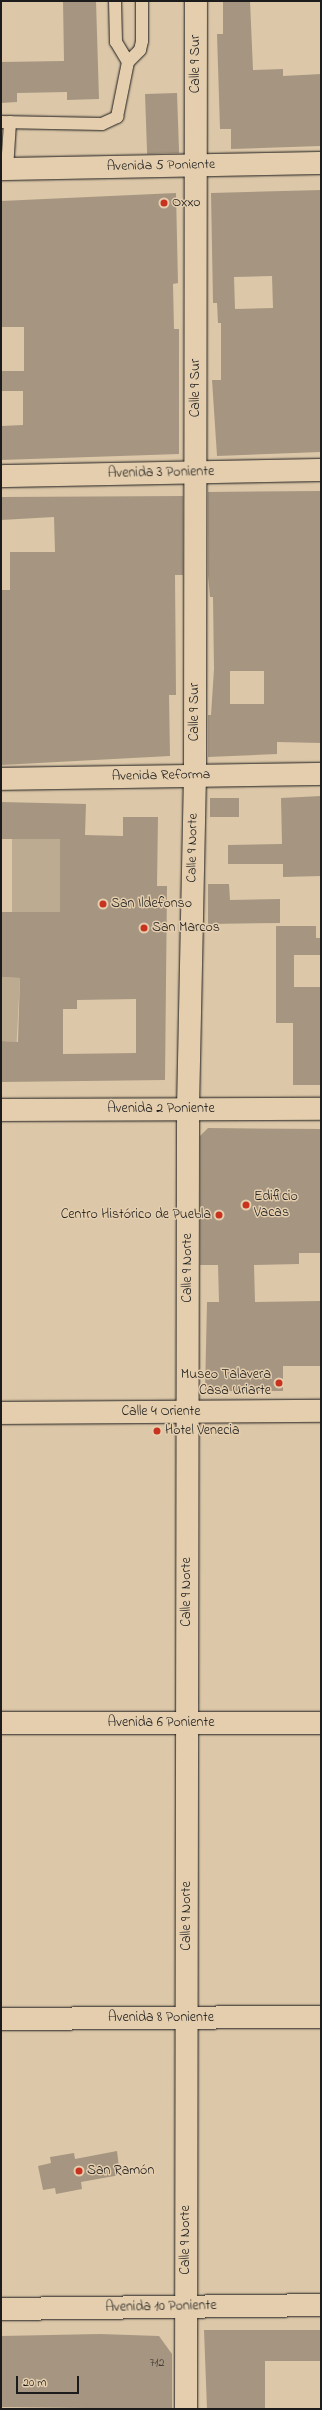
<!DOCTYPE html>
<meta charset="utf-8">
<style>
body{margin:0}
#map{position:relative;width:322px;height:2410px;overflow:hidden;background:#dcc7a8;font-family:"Indie Flower",sans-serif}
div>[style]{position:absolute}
.green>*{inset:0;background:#bcaa91;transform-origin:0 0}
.building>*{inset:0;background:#a69681;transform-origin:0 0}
.roads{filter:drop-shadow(0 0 1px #1c1c1c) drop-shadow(0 0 1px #1c1c1c)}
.service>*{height:12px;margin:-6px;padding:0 6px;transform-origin:6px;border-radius:6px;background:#e4ceae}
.minor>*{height:22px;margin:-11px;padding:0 11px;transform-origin:11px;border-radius:11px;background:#e4ceae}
.tertiary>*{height:22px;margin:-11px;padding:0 11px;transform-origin:11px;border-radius:11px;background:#e4ceae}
.secondary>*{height:22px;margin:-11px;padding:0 11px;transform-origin:11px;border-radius:11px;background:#e4ceae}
.dots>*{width:11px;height:11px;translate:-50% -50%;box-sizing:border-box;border:2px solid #e4ceae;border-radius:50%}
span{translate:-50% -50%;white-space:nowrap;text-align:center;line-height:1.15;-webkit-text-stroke:3px #e4ceae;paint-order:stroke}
.number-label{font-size:12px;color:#3e3a35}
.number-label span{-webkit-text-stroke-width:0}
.street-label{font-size:14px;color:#1c1c1c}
.poi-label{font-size:14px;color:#1c1c1c}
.left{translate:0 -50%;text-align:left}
.right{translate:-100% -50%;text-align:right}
.frame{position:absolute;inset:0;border:2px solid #1c1c1c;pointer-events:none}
.scale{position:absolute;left:16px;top:2376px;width:63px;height:18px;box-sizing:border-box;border:2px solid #1c1c1c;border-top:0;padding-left:5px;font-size:12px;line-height:14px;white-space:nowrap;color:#1c1c1c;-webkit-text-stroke:3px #e4ceae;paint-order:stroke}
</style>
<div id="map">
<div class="green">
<div style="left:12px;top:839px;width:48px;height:73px"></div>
<div style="left:1px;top:977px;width:19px;height:64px;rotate:3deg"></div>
</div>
<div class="building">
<div style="clip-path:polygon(63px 1px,96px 1px,99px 99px,67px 100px,67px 92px,17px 93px,17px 102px,1px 103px,1px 62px,64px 61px)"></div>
<div style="clip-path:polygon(223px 1px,250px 1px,253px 70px,283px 69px,283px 76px,321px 74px,321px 146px,231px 149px,231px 129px,220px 129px,217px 34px,223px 34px)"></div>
<div style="left:177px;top:93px;width:60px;height:32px;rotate:88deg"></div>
<div style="clip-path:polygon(evenodd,321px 190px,321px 452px,217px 456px,212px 380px,221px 380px,221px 323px,218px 323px,217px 303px,213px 303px,211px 193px,321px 190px,272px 276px,273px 308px,235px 309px,234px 277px,272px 276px)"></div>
<div style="clip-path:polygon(176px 193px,178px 283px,173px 284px,174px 329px,179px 329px,179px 454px,1px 460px,1px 426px,23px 425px,23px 391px,1px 391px,1px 371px,24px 371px,24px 327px,1px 327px,1px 201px)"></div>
<div style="clip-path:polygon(evenodd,320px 491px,321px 743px,277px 742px,277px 754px,208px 757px,208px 715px,211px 715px,214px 669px,213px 597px,210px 597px,208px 575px,208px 492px,320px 491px,230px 671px,264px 671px,264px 704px,230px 704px,230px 671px)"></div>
<div style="clip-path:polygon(183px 496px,183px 575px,175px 575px,176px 695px,169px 695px,170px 756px,1px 765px,1px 590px,10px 590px,10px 552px,55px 552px,54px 517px,1px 520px,1px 497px)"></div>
<div style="clip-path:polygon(321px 796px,321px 876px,283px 877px,283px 864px,228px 864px,228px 845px,282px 844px,281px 798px)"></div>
<div style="left:210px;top:798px;width:29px;height:19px"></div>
<div style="clip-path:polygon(evenodd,1px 802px,86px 804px,85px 835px,123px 836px,123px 817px,158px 817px,157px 886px,167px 886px,165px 1080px,1px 1082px,1px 1041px,18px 1042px,20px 978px,1px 977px,1px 912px,60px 912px,60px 839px,1px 839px,1px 802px,136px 999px,136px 1053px,63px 1054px,63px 1009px,77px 1009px,77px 1000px,136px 999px)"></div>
<div style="clip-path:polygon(208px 884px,229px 884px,230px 900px,280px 899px,280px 923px,208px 924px)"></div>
<div style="clip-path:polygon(276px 926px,316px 926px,316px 938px,321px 938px,321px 955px,294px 955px,294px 987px,321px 987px,321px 1085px,293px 1085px,293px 1023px,276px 1023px)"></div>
<div style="clip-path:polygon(208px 1128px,321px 1129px,321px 1253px,299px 1253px,299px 1264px,254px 1265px,255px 1302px,320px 1301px,321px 1366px,283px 1366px,283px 1391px,205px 1391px,207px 1302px,219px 1302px,218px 1265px,200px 1265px,200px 1136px)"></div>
<div style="clip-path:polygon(117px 2151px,120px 2175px,81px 2182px,82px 2189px,56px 2194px,55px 2188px,43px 2190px,38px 2166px,51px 2163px,50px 2157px,74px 2153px,75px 2159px)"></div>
<div style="clip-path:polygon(204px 2330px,321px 2330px,321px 2361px,265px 2361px,265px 2409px,207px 2409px)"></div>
<div style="clip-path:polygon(100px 2334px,159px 2336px,172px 2354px,172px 2409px,1px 2407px,1px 2336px)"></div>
</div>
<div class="roads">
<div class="service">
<div style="left:115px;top:1px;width:41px;rotate:88.6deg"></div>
<div style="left:116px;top:42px;width:23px;rotate:59deg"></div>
<div style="left:1px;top:122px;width:101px;rotate:1.1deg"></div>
<div style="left:102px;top:124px;width:17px;rotate:-25deg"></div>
<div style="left:117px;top:117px;width:56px;rotate:-78.7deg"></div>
<div style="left:128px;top:62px;width:17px;rotate:-45deg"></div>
<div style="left:140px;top:50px;width:9px;rotate:-77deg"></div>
<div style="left:142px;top:41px;width:40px;rotate:-90deg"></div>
<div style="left:7px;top:169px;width:47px;rotate:-86.3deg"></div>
</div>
<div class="minor">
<div style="left:1px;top:169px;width:320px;rotate:-1.1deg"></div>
<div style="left:1px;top:476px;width:320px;rotate:-1.1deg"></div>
<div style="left:1px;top:779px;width:320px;rotate:-0.9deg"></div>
<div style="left:1px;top:1110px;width:320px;rotate:-0.2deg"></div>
<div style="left:1px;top:1413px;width:320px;rotate:-0.4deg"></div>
<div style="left:1px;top:1723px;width:320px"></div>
<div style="left:1px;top:2019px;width:320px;rotate:-0.4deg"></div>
</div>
<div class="tertiary">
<div style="left:186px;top:2409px;width:1300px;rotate:-89.91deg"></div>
<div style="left:188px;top:1109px;width:333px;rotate:-88.8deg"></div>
<div style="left:195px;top:776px;width:775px;rotate:-89.93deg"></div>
</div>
<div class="secondary">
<div style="left:1px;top:2309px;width:320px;rotate:-0.7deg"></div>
</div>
</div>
<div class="dots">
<div style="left:164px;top:203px;background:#c8321e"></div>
<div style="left:103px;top:904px;background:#c8321e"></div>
<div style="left:144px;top:928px;background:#c8321e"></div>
<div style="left:246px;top:1205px;background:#c8321e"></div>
<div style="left:219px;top:1215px;background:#c8321e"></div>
<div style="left:279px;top:1383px;background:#c8321e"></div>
<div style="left:157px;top:1431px;background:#c8321e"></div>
<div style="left:79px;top:2171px;background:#c8321e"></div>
</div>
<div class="number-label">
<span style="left:157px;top:2364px">712</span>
</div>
<div class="street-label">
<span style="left:196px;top:64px;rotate:-90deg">Calle 9 Sur</span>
<span style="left:161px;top:166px;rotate:-1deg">Avenida 5 Poniente</span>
<span style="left:196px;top:388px;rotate:-90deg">Calle 9 Sur</span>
<span style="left:161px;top:473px;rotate:-1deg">Avenida 3 Poniente</span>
<span style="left:195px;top:712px;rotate:-90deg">Calle 9 Sur</span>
<span style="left:161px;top:776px;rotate:-1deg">Avenida Reforma</span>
<span style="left:193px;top:848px;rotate:-89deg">Calle 9 Norte</span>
<span style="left:161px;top:1109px">Avenida 2 Poniente</span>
<span style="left:188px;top:1268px;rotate:-90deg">Calle 9 Norte</span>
<span style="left:161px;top:1412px">Calle 4 Oriente</span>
<span style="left:187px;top:1592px;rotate:-90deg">Calle 9 Norte</span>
<span style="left:161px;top:1723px">Avenida 6 Poniente</span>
<span style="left:187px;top:1916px;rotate:-90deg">Calle 9 Norte</span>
<span style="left:161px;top:2018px">Avenida 8 Poniente</span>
<span style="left:186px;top:2240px;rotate:-90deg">Calle 9 Norte</span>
<span style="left:161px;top:2307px;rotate:-1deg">Avenida 10 Poniente</span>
</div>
<div class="poi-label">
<span class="left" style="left:172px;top:203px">Oxxo</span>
<span class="left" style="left:111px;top:904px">San Ildefonso</span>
<span class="left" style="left:152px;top:928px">San Marcos</span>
<span class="left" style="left:254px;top:1205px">Edificio<br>Vacas</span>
<span class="right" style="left:211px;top:1215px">Centro Histórico de Puebla</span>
<span class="right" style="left:271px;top:1383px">Museo Talavera<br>Casa Uriarte</span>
<span class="left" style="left:165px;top:1431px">Hotel Venecia</span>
<span class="left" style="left:87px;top:2171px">San Ramón</span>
</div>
<div class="frame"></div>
<div class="scale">20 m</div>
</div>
